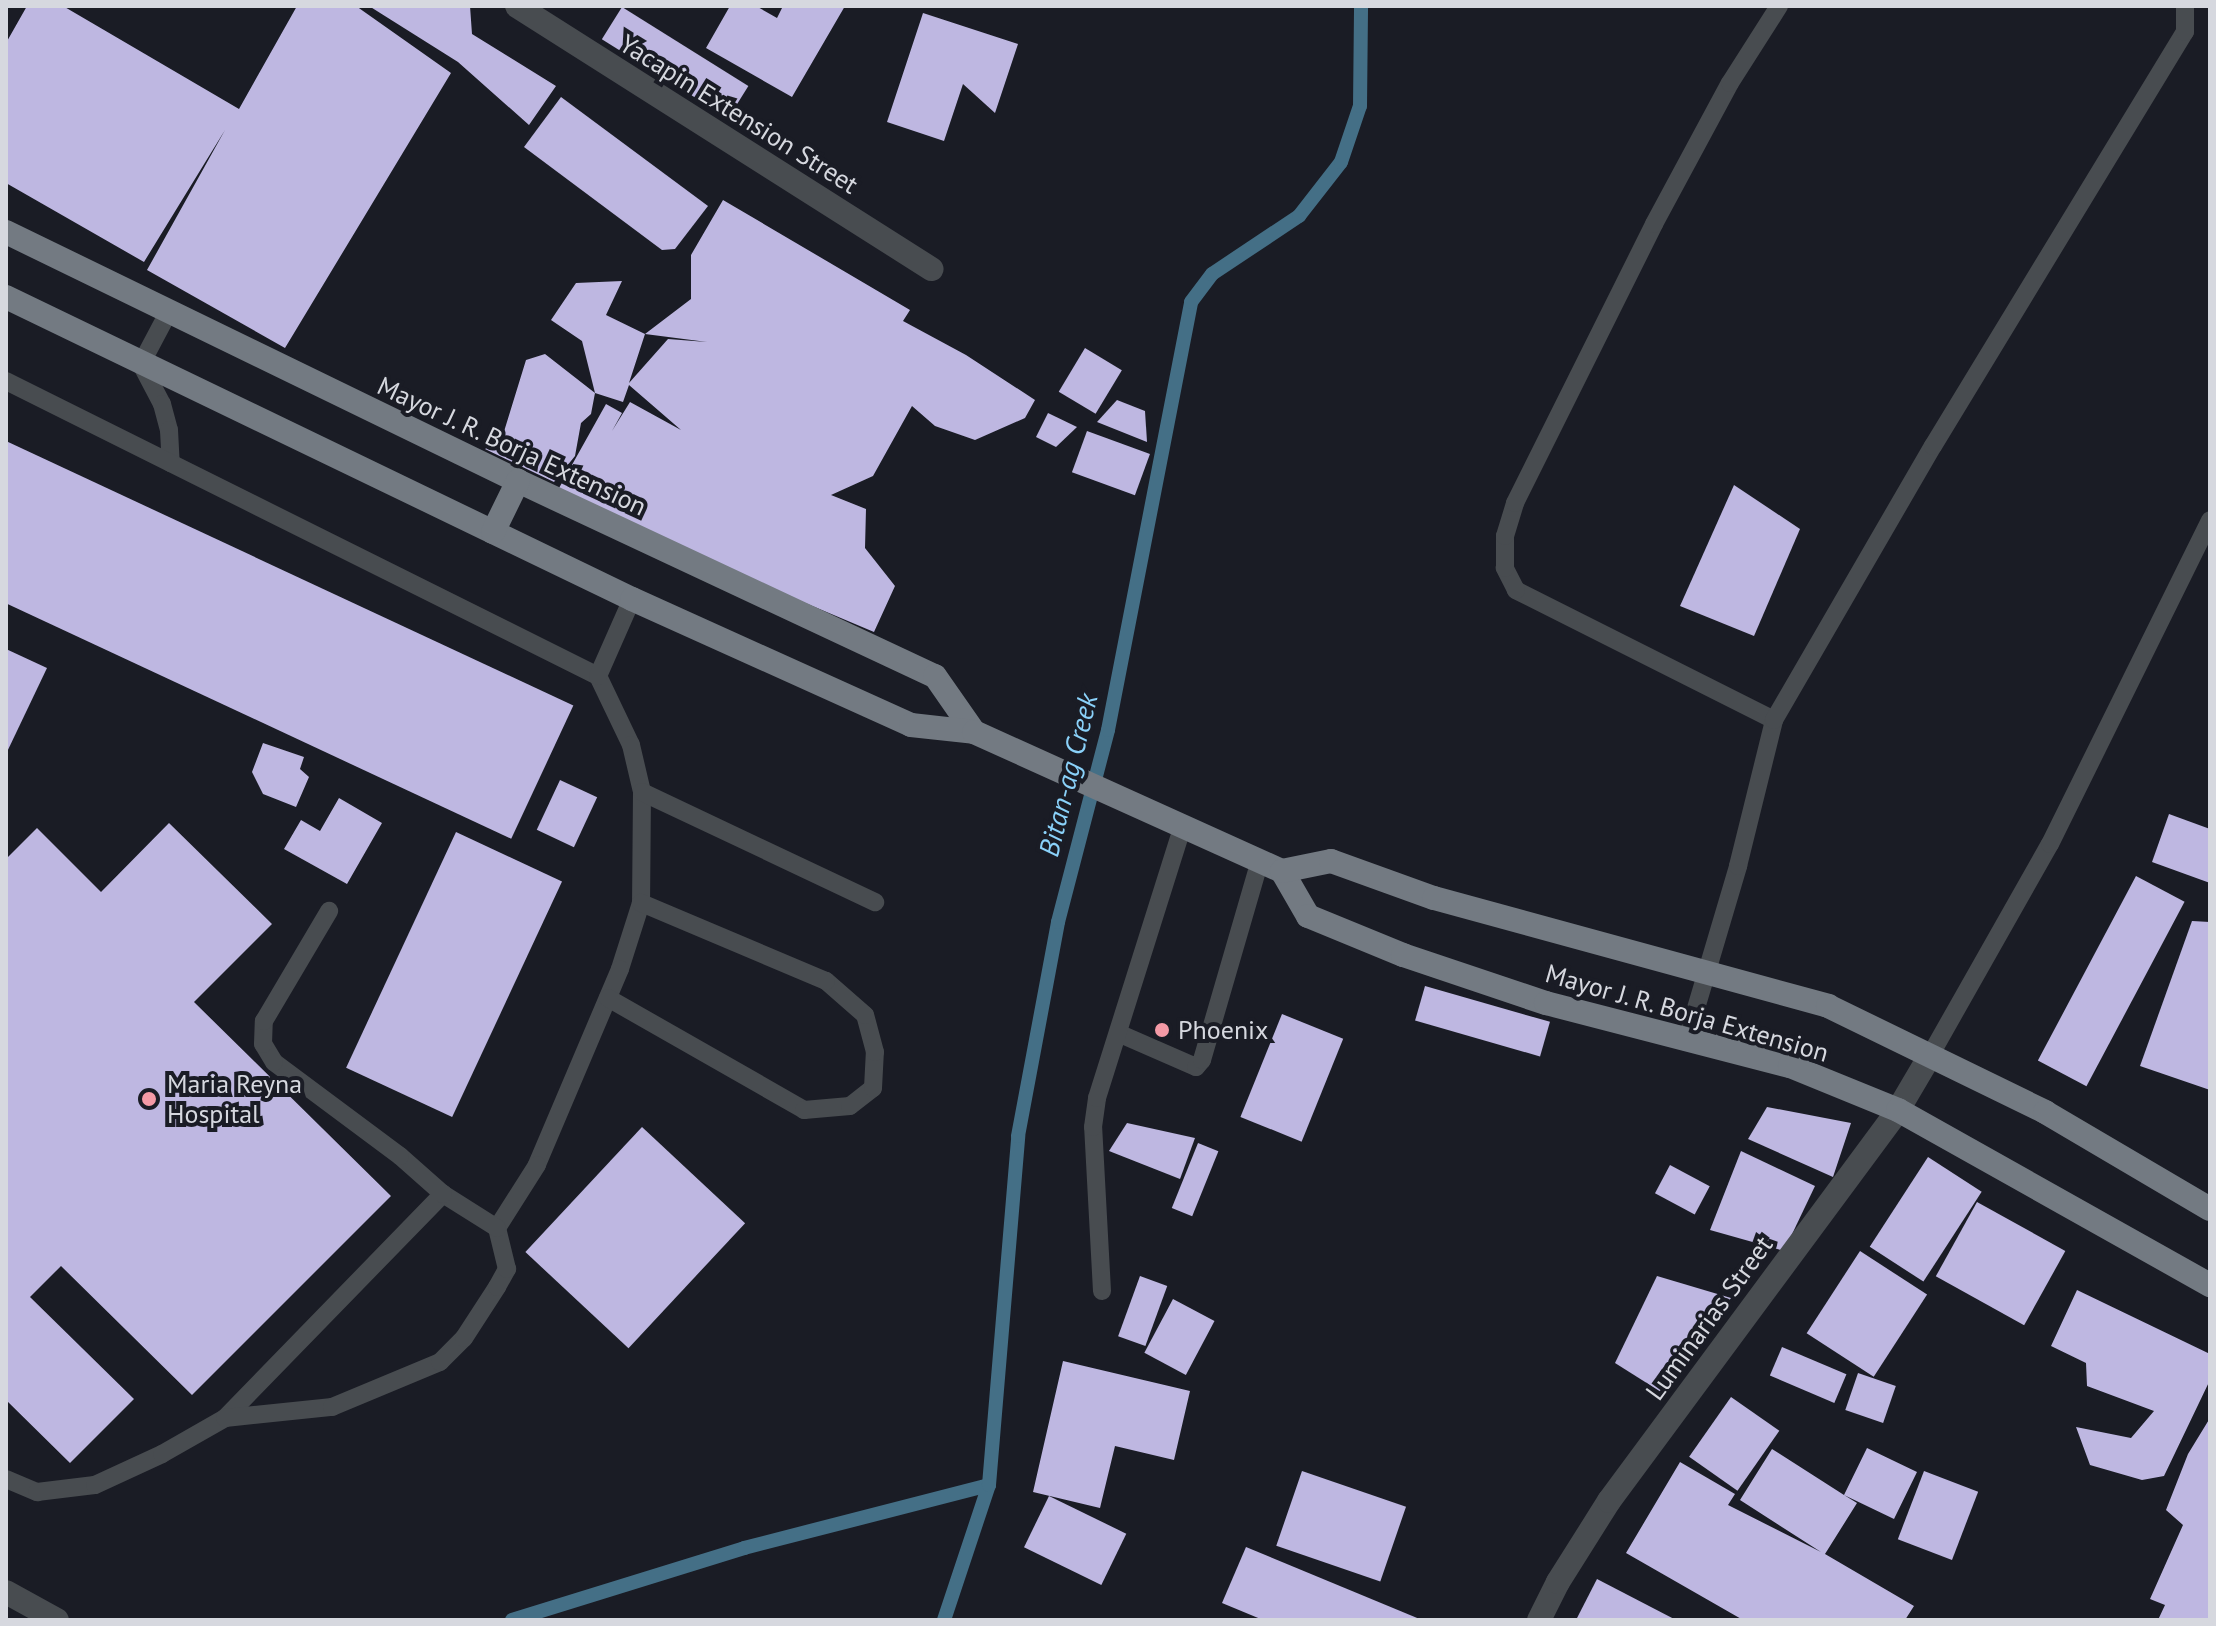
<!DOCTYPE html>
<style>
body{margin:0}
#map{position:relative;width:2216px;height:1626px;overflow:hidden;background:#1a1c25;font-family:"PT Sans",sans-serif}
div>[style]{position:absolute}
.stream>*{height:14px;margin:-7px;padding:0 7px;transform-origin:7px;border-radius:7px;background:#446f86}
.building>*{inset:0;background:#beb7e1;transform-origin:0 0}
.service>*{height:18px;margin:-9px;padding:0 9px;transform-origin:9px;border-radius:9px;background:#484c50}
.minor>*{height:24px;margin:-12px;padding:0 12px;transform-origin:12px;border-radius:12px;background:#484c50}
.tertiary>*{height:24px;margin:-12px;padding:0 12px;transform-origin:12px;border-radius:12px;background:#484c50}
.primary>*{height:24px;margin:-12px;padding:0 12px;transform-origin:12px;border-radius:12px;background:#737a82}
.dots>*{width:22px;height:22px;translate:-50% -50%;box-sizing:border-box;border:4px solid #1a1c25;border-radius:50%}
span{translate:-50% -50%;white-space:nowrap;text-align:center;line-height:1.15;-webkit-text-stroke:8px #1a1c25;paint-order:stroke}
.street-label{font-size:26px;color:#d6d8df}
.poi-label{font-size:26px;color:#d6d8df}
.left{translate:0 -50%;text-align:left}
.water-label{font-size:28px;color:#8ad1f9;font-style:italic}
.frame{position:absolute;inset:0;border:8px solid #d6d8df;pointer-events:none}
</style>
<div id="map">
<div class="stream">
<div style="left:512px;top:1620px;width:243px;rotate:-17.2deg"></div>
<div style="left:744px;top:1548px;width:253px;rotate:-14.4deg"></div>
<div style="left:944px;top:1620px;width:142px;rotate:-71.6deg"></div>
<div style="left:989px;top:1485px;width:350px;rotate:-85.2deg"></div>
<div style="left:1018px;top:1136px;width:218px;rotate:-79.4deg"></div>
<div style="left:1058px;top:922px;width:198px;rotate:-75.4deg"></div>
<div style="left:1108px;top:730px;width:436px;rotate:-79deg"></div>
<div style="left:1191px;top:302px;width:35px;rotate:-53deg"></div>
<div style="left:1212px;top:274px;width:105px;rotate:-33.7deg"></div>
<div style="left:1299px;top:216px;width:68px;rotate:-52.1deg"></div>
<div style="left:1341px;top:162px;width:59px;rotate:-71.3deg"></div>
<div style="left:1360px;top:106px;width:100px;rotate:-89.4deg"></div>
</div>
<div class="building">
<div style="clip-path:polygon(27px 6px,63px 6px,239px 109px,297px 6px,356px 6px,451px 73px,285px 348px,147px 270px,225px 130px,144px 262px,6px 183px,6px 43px)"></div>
<div style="clip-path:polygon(369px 6px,470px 6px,472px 34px,556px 86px,529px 125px,458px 62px)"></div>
<div style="clip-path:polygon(730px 6px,756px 6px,777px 18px,783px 6px,845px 6px,792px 97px,706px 48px)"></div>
<div style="left:622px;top:7px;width:149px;height:38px;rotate:32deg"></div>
<div style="clip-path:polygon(923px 13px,1018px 44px,995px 113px,963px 84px,944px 141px,887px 122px)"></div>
<div style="clip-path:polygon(561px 97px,708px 206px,675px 249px,662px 250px,524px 147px)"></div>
<div style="clip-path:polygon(723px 200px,910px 310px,903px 321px,966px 355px,1035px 400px,1025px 418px,975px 440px,935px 426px,912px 406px,873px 476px,831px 495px,866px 509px,865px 548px,895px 586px,874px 632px,554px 497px,606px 404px,622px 413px,612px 431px,630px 402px,681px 430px,629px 385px,623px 402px,595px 393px,591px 414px,581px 423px,575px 456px,554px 482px,485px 449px,502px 438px,526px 360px,545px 354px,595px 393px,582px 341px,551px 320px,576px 283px,622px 281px,606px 315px,645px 334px,629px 383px,668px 339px,707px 342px,645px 334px,691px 299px,691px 255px)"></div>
<div style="left:1085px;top:348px;width:43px;height:51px;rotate:31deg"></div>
<div style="clip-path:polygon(1117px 400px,1145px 411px,1147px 442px,1097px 422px)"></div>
<div style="clip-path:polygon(1048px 413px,1077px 427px,1056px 447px,1036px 437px)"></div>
<div style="left:1087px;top:431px;width:67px;height:44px;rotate:20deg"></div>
<div style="left:6px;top:441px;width:626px;height:147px;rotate:25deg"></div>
<div style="clip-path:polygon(1734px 485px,1800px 529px,1754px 636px,1680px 606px)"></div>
<div style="clip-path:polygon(6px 649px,47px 668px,6px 754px)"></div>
<div style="clip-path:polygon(263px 743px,304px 757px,300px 769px,309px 777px,296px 807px,263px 794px,252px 772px)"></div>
<div style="left:560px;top:780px;width:41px;height:55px;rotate:25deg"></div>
<div style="clip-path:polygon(339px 798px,382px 823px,347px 884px,284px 849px,301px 820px,320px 831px)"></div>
<div style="clip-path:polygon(2169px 814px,2210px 829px,2210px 883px,2152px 862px)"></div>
<div style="clip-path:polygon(169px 823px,272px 924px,194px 1002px,391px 1196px,192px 1395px,61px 1266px,30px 1297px,134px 1399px,70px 1463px,6px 1400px,6px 859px,37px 828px,101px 892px)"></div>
<div style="left:456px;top:832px;width:117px;height:260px;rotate:25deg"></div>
<div style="left:2136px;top:876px;width:55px;height:209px;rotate:28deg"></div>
<div style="clip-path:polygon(2192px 921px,2210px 922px,2210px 1090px,2140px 1066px)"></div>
<div style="left:1425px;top:986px;width:130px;height:36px;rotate:16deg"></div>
<div style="left:1282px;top:1014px;width:66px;height:111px;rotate:22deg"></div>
<div style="clip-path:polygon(1767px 1107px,1851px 1123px,1833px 1177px,1748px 1139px)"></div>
<div style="clip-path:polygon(1127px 1123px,1195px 1138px,1180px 1179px,1109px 1151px)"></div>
<div style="left:642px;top:1127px;width:141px;height:171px;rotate:43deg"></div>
<div style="left:1198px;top:1143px;width:22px;height:70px;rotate:22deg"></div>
<div style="clip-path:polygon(1741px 1151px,1815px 1186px,1784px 1251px,1710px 1230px)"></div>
<div style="left:1928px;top:1157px;width:64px;height:107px;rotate:33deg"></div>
<div style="left:1670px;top:1165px;width:45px;height:32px;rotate:28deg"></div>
<div style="left:1977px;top:1202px;width:101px;height:85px;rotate:29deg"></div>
<div style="left:1860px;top:1251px;width:80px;height:98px;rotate:33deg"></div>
<div style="left:1140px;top:1276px;width:29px;height:64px;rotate:20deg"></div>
<div style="clip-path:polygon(1657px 1276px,1731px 1298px,1661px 1392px,1615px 1363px)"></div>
<div style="clip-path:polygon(2077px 1290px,2210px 1354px,2210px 1380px,2164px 1476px,2142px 1480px,2090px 1465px,2076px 1427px,2131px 1438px,2154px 1411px,2087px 1386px,2086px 1363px,2051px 1346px)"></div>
<div style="left:1173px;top:1299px;width:47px;height:61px;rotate:28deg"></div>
<div style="left:1782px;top:1347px;width:70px;height:31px;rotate:23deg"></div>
<div style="clip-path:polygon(1063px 1361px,1190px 1391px,1174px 1460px,1115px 1446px,1100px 1508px,1033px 1492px)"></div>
<div style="left:1858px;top:1373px;width:40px;height:39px;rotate:19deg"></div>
<div style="left:1731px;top:1397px;width:59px;height:73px;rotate:35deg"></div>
<div style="clip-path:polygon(2210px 1418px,2210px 1620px,2158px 1620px,2165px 1605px,2150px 1599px,2183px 1525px,2166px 1510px,2188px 1454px)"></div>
<div style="clip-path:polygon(1867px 1448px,1917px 1472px,1894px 1519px,1844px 1495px,1857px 1503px,1825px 1554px,1914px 1606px,1905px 1620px,1743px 1620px,1626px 1553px,1680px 1462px,1735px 1494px,1728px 1505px,1821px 1552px,1740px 1500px,1772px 1449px,1844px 1495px)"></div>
<div style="left:1302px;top:1471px;width:110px;height:79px;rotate:19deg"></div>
<div style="left:1924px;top:1471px;width:58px;height:73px;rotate:21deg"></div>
<div style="left:1049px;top:1496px;width:86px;height:57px;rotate:26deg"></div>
<div style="clip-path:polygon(1246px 1547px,1422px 1620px,1263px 1620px,1222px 1603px)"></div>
<div style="clip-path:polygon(1597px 1579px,1676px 1620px,1576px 1620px)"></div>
</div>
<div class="service">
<div style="left:168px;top:313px;width:58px;rotate:117.9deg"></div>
<div style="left:141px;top:364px;width:45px;rotate:62.3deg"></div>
<div style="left:162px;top:404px;width:27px;rotate:75deg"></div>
<div style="left:169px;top:430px;width:33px;rotate:87deg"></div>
<div style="left:6px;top:381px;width:661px;rotate:26.49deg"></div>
<div style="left:598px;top:676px;width:76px;rotate:64.4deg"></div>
<div style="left:631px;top:745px;width:48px;rotate:76.8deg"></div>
<div style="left:642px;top:792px;width:111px;rotate:90.5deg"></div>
<div style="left:641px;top:903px;width:69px;rotate:107.7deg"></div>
<div style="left:620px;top:969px;width:213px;rotate:113deg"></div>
<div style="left:537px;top:1165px;width:75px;rotate:122.4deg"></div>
<div style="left:598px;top:676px;width:84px;rotate:-66.2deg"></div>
<div style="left:1774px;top:720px;width:289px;rotate:-153.3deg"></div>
<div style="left:1516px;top:590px;width:25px;rotate:-117deg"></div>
<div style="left:1505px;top:568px;width:32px;rotate:-90deg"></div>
<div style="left:1505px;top:536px;width:34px;rotate:-73deg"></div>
<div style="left:1515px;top:503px;width:312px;rotate:-63.5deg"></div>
<div style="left:1654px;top:224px;width:160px;rotate:-61.7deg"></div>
<div style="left:1730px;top:83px;width:91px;rotate:-57.5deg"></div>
<div style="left:642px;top:792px;width:258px;rotate:25.3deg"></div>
<div style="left:608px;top:998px;width:226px;rotate:29.7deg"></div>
<div style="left:804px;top:1110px;width:46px;rotate:-5deg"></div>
<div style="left:850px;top:1106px;width:29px;rotate:-38deg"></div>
<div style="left:873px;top:1088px;width:36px;rotate:-87deg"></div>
<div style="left:875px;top:1052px;width:38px;rotate:-105deg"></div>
<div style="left:865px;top:1015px;width:52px;rotate:-138.9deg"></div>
<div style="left:826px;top:981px;width:201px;rotate:-157.1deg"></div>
<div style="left:1118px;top:1033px;width:85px;rotate:23.6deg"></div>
<div style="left:1196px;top:1067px;width:9px;rotate:-49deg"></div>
<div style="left:1202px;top:1060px;width:207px;rotate:-73.8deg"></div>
<div style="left:1686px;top:1042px;width:184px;rotate:-73.5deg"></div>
<div style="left:1738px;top:866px;width:150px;rotate:-76.1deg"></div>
<div style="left:1774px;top:720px;width:317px;rotate:-59.9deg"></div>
<div style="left:1933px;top:446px;width:485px;rotate:-58.7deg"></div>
<div style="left:2185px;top:32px;width:26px;rotate:-90deg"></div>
<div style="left:1931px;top:1054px;width:241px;rotate:-60.5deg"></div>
<div style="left:2050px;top:844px;width:361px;rotate:-63.7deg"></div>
<div style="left:1102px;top:1291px;width:164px;rotate:-93.1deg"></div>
<div style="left:1093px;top:1127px;width:29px;rotate:-82deg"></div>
<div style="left:1097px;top:1098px;width:286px;rotate:-72.5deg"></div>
<div style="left:225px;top:1418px;width:313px;rotate:-45.8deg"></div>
<div style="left:6px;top:1479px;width:34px;rotate:23deg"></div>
<div style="left:37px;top:1492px;width:58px;rotate:-6.9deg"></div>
<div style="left:95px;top:1485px;width:74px;rotate:-24.8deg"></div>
<div style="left:162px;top:1454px;width:73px;rotate:-29.7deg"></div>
<div style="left:225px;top:1418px;width:108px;rotate:-5.9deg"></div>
<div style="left:332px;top:1407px;width:117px;rotate:-22.6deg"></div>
<div style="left:440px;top:1362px;width:34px;rotate:-45deg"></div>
<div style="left:464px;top:1338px;width:61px;rotate:-57.1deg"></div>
<div style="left:497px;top:1287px;width:21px;rotate:-61deg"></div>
<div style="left:507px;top:1269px;width:42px;rotate:-103.7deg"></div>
<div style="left:497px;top:1228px;width:64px;rotate:-147.8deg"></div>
<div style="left:443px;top:1194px;width:57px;rotate:-138.5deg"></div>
<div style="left:400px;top:1156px;width:157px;rotate:-143.3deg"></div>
<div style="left:274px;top:1062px;width:21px;rotate:-121deg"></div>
<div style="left:263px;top:1044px;width:23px;rotate:-88deg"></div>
<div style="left:264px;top:1021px;width:128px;rotate:-59.4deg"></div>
</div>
<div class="minor">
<div style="left:517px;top:6px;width:491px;rotate:32.4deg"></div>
<div style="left:1539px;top:1620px;width:42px;rotate:-63.4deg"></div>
<div style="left:1558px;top:1582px;width:96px;rotate:-57.8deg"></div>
<div style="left:1609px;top:1501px;width:486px;rotate:-53.5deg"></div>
<div style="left:1898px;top:1110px;width:65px;rotate:-59.5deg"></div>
</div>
<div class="tertiary">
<div style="left:6px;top:1592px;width:58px;rotate:28.8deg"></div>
</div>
<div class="primary">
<div style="left:6px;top:232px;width:569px;rotate:25.93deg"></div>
<div style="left:518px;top:481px;width:460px;rotate:25.1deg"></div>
<div style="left:935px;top:676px;width:68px;rotate:55.1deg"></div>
<div style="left:6px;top:297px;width:695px;rotate:25.75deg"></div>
<div style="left:632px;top:599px;width:306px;rotate:24.3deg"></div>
<div style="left:911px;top:725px;width:63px;rotate:6.3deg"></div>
<div style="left:974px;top:732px;width:338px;rotate:24.3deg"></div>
<div style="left:1282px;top:871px;width:52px;rotate:60deg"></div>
<div style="left:1308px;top:916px;width:103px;rotate:22.3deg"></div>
<div style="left:1403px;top:955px;width:151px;rotate:18.6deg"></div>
<div style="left:1546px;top:1003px;width:252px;rotate:14.5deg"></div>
<div style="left:1790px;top:1066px;width:117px;rotate:22.2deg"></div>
<div style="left:1898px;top:1110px;width:358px;rotate:29.3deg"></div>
<div style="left:493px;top:532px;width:57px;rotate:-63.9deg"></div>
<div style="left:1282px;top:871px;width:50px;rotate:-11.5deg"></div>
<div style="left:1331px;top:861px;width:109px;rotate:19.8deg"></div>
<div style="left:1434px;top:898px;width:409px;rotate:15.3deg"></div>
<div style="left:1828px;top:1006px;width:242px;rotate:26deg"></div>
<div style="left:2045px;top:1112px;width:191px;rotate:30.5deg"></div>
</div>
<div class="dots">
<div style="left:1162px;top:1030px;background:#f49aa6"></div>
<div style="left:149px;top:1099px;background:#f49aa6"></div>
</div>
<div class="street-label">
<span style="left:739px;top:114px;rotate:32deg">Yacapin Extension Street</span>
<span style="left:512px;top:446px;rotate:25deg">Mayor J. R. Borja Extension</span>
<span style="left:1687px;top:1013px;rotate:16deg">Mayor J. R. Borja Extension</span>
<span style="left:1709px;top:1318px;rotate:-54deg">Luminarias Street</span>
</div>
<div class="poi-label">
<span class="left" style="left:1178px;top:1030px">Phoenix</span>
<span class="left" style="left:167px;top:1099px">Maria Reyna<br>Hospital</span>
</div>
<div class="water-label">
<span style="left:1068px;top:775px;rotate:-76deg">Bitan-ag Creek</span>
</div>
<div class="frame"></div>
</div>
